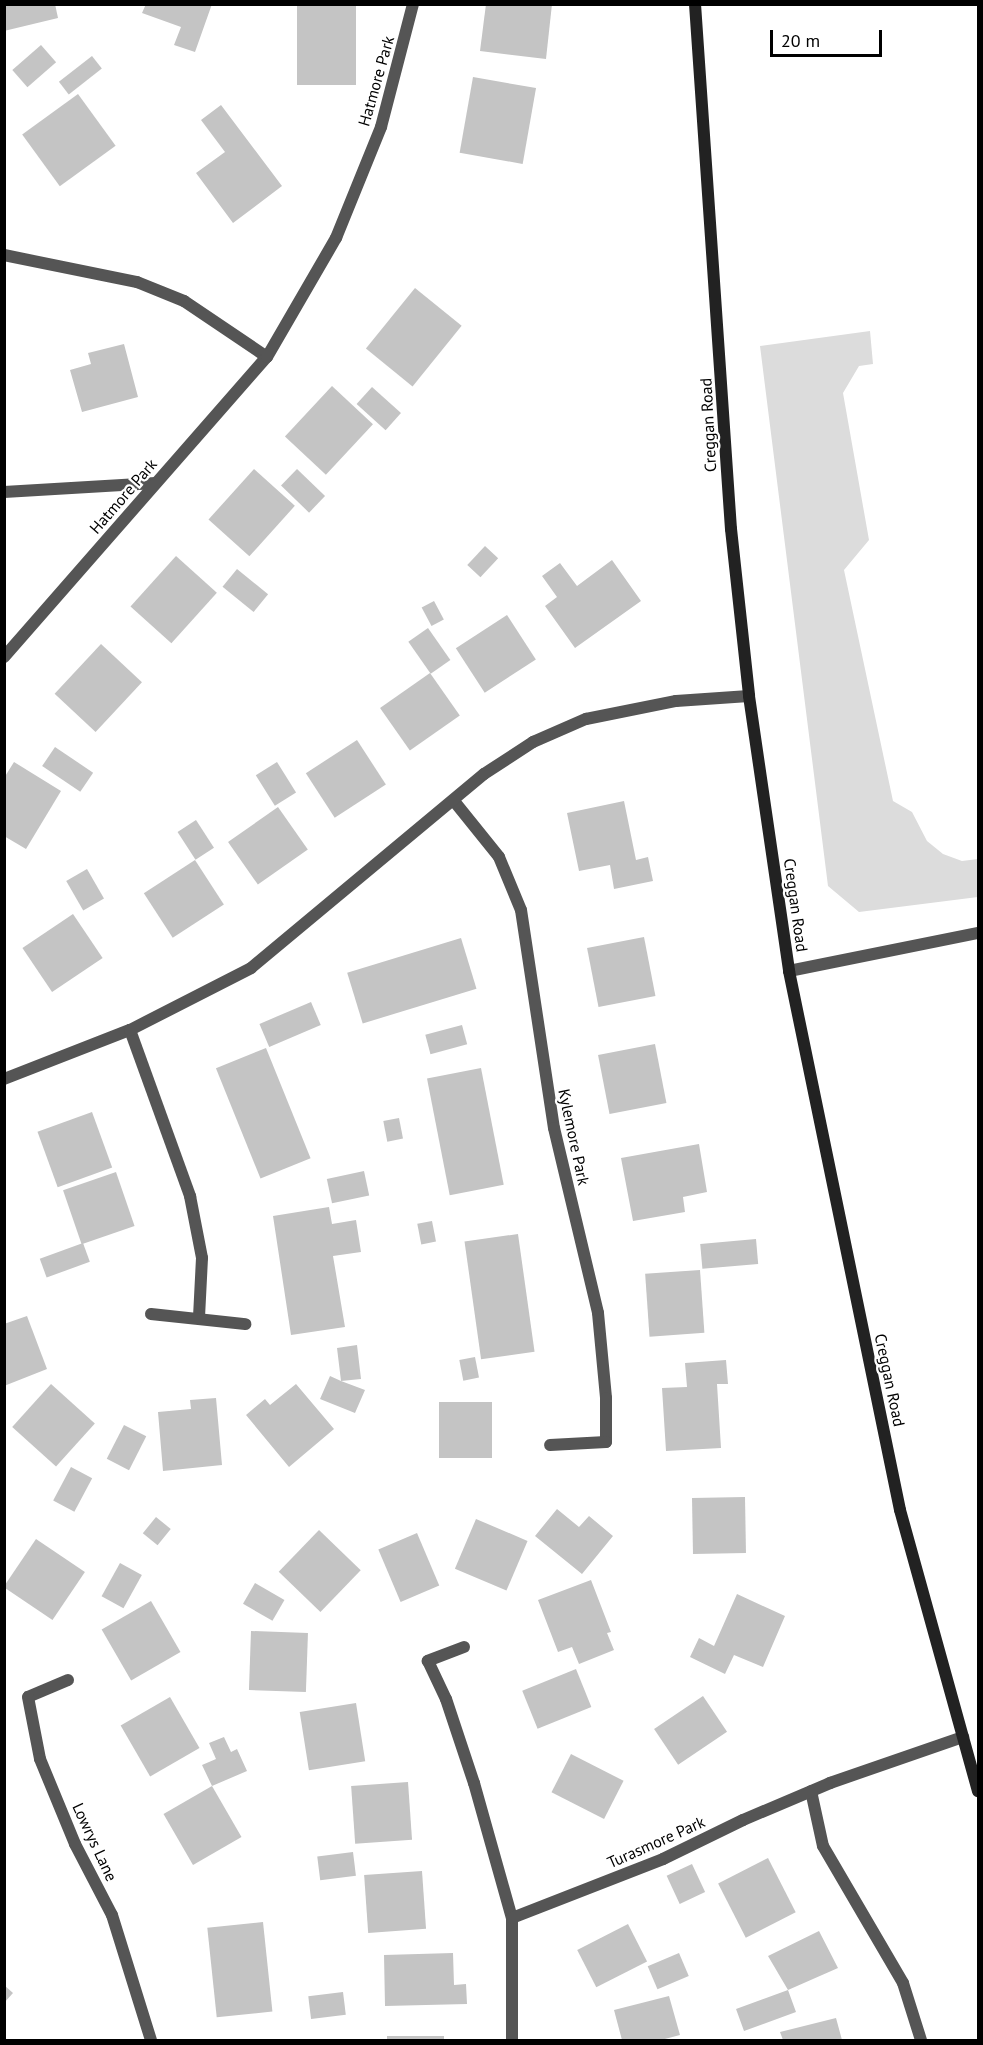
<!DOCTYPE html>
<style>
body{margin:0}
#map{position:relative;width:983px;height:2045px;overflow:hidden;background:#fff;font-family:"PT Sans",sans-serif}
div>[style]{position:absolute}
.green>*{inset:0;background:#dcdcdc}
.building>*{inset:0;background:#c4c4c4;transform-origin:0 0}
.service>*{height:12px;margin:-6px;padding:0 6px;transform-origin:6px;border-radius:6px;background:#555}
.minor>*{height:12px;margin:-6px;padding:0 6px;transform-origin:6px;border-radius:6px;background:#555}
.secondary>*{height:12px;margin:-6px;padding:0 6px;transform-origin:6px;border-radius:6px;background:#222}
span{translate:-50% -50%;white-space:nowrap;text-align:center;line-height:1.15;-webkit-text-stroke:4.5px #fff;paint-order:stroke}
.street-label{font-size:16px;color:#000}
.frame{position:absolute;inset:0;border:6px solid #000;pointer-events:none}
.scale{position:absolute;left:770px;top:30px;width:112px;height:27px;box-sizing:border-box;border:3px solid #000;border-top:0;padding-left:8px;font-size:18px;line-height:21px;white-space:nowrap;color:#000;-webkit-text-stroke:4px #fff;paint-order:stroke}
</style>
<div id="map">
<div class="green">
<div style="clip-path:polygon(870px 331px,873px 364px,859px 366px,843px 393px,869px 540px,844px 570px,893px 801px,912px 812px,927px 841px,943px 854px,962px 861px,978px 859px,978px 897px,859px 912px,828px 886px,760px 346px)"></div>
</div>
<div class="building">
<div style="clip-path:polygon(4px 4px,55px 4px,58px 18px,4px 31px)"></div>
<div style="clip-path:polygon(146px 4px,212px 4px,195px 52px,174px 45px,181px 27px,142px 13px)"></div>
<div style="left:297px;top:4px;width:59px;height:81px"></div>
<div style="clip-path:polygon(486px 4px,552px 4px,546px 59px,480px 51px)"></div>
<div style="left:41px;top:45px;width:23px;height:38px;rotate:49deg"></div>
<div style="left:92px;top:56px;width:16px;height:42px;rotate:52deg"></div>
<div style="left:473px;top:77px;width:64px;height:77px;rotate:10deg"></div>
<div style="left:78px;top:94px;width:64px;height:69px;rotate:54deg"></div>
<div style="clip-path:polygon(221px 105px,282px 186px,233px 223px,196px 173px,225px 152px,201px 120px)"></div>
<div style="left:415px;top:288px;width:60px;height:78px;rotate:39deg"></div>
<div style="clip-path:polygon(124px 344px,138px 397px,82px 412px,70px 370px,91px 364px,88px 353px)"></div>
<div style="left:332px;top:386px;width:56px;height:69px;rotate:43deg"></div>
<div style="left:372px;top:387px;width:39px;height:23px;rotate:42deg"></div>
<div style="left:254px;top:469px;width:55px;height:68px;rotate:42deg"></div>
<div style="left:297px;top:469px;width:39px;height:23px;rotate:44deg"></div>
<div style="left:485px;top:546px;width:18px;height:26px;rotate:43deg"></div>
<div style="left:176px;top:556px;width:55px;height:68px;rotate:42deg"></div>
<div style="clip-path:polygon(612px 560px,641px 601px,575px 648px,545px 606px,557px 597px,542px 576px,560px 563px,577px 586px)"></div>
<div style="left:237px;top:569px;width:40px;height:23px;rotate:39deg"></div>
<div style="left:434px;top:601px;width:21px;height:14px;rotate:62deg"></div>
<div style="left:507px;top:615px;width:53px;height:61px;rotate:57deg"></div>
<div style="left:428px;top:628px;width:39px;height:24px;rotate:55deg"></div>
<div style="left:101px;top:644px;width:56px;height:68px;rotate:43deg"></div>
<div style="left:430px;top:673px;width:52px;height:61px;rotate:55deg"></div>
<div style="left:357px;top:740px;width:53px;height:61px;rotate:57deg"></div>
<div style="left:55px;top:747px;width:46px;height:23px;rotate:34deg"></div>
<div style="clip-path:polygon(14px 762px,61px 791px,26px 849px,4px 836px,4px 778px)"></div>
<div style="left:277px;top:762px;width:36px;height:25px;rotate:58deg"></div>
<div style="clip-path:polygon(624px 801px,636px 860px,648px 857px,653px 881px,614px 889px,610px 865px,579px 871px,567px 813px)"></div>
<div style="left:278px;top:807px;width:52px;height:61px;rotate:55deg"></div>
<div style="left:196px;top:820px;width:33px;height:22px;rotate:57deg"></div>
<div style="left:195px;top:860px;width:53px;height:61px;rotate:57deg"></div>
<div style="left:87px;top:869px;width:34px;height:24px;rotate:60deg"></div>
<div style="left:73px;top:914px;width:53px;height:61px;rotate:56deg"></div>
<div style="left:644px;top:937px;width:60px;height:58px;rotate:79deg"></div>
<div style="left:461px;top:938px;width:53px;height:119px;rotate:73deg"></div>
<div style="left:311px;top:1002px;width:25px;height:56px;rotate:67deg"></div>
<div style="left:462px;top:1025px;width:20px;height:38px;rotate:75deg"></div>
<div style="left:655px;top:1044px;width:60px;height:58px;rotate:79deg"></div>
<div style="left:266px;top:1048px;width:119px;height:54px;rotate:68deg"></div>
<div style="left:481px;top:1068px;width:119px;height:55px;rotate:79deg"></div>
<div style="left:92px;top:1112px;width:59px;height:58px;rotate:70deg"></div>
<div style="left:399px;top:1118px;width:21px;height:16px;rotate:79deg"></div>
<div style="clip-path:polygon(699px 1144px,707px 1192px,683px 1197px,685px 1212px,633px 1221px,621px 1158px)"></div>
<div style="left:364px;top:1171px;width:25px;height:38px;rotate:78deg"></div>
<div style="left:116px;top:1172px;width:57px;height:56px;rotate:71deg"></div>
<div style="clip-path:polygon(329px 1207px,332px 1224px,356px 1220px,361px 1252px,333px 1256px,345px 1327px,291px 1335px,273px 1216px)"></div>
<div style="left:432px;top:1221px;width:21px;height:15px;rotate:79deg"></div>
<div style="left:518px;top:1234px;width:119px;height:54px;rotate:82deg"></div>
<div style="left:756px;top:1239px;width:25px;height:56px;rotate:85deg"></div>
<div style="left:83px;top:1243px;width:20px;height:46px;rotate:70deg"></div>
<div style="left:700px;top:1270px;width:63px;height:55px;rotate:86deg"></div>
<div style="clip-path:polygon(27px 1316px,47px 1369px,4px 1386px,4px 1324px)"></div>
<div style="clip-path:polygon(357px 1345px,361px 1379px,341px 1381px,365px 1390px,355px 1413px,320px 1399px,330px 1376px,341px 1381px,337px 1348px)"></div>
<div style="left:475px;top:1357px;width:21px;height:16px;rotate:79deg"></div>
<div style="clip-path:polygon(726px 1360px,728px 1384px,717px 1384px,721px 1448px,666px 1451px,662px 1388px,687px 1387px,685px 1363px)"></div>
<div style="left:51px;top:1384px;width:59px;height:58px;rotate:42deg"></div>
<div style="clip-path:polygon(296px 1384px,334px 1429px,289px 1467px,246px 1415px,265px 1399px,270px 1405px)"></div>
<div style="clip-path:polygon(216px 1398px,222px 1465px,163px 1471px,158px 1412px,191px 1409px,190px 1400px)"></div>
<div style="left:439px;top:1402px;width:53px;height:56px"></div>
<div style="left:124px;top:1425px;width:25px;height:38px;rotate:27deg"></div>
<div style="left:71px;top:1467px;width:24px;height:38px;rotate:28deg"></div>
<div style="left:745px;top:1497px;width:56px;height:53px;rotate:89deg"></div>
<div style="clip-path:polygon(557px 1509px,579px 1527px,589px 1516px,613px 1536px,582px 1574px,535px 1536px)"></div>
<div style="left:156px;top:1517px;width:19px;height:21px;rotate:39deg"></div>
<div style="left:476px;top:1519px;width:56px;height:54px;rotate:23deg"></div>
<div style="left:319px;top:1530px;width:58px;height:58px;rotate:44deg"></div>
<div style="left:417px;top:1533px;width:57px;height:42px;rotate:67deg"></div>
<div style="left:36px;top:1539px;width:59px;height:58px;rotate:34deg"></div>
<div style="left:120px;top:1563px;width:25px;height:38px;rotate:29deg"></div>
<div style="clip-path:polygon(591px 1580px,611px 1632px,607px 1633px,614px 1650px,579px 1664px,572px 1647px,558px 1652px,538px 1600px)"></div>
<div style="left:255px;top:1583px;width:34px;height:24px;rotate:30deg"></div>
<div style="clip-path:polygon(737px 1594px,785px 1616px,763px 1667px,734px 1655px,725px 1674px,690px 1657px,699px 1638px,714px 1646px)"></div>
<div style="left:151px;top:1601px;width:59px;height:57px;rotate:60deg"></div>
<div style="left:251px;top:1631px;width:57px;height:59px;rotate:2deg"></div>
<div style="left:576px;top:1669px;width:41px;height:58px;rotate:68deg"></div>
<div style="left:703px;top:1696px;width:43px;height:59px;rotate:56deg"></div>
<div style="left:170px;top:1697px;width:59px;height:57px;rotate:60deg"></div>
<div style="left:356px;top:1703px;width:59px;height:57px;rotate:81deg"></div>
<div style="clip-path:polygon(224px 1737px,231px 1752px,237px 1749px,247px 1771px,212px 1786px,202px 1765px,216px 1759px,209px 1743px)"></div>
<div style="left:571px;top:1754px;width:59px;height:43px;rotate:27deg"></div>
<div style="left:408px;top:1782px;width:58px;height:57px;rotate:86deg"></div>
<div style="left:212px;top:1786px;width:59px;height:56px;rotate:60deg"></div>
<div style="left:353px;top:1852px;width:24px;height:36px;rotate:83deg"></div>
<div style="left:768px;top:1858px;width:61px;height:56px;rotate:63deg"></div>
<div style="left:692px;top:1864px;width:31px;height:28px;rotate:65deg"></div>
<div style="left:422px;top:1871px;width:58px;height:58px;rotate:86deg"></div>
<div style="left:263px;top:1922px;width:90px;height:56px;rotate:84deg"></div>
<div style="left:628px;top:1924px;width:42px;height:57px;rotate:63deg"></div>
<div style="clip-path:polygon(819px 1931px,838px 1968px,788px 1990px,796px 2012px,744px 2031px,736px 2009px,788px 1990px,768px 1956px)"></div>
<div style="clip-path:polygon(453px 1953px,454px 1985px,466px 1984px,467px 2004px,385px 2006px,384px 1955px)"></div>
<div style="left:679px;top:1953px;width:25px;height:34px;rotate:67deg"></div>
<div style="clip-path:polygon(4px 1985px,13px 1993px,4px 2003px)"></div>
<div style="left:343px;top:1992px;width:23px;height:35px;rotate:83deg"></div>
<div style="clip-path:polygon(669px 1996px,680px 2035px,661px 2040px,622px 2040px,614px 2010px)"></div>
<div style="clip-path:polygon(836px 2018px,842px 2040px,783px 2040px,780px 2032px)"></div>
<div style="left:387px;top:2036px;width:57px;height:4px"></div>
</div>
<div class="service">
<div style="left:4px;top:492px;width:152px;rotate:-3.4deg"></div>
<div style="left:789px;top:971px;width:193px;rotate:-11.4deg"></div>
</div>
<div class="minor">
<div style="left:4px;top:255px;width:136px;rotate:11.5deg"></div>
<div style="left:137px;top:282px;width:51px;rotate:22deg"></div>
<div style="left:184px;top:301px;width:100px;rotate:34deg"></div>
<div style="left:4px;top:657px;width:399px;rotate:-48.8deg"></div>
<div style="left:267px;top:357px;width:138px;rotate:-59.9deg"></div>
<div style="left:336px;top:238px;width:120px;rotate:-67.9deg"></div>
<div style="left:381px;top:127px;width:127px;rotate:-75.4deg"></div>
<div style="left:454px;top:801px;width:72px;rotate:51.2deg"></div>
<div style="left:499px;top:857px;width:57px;rotate:67.5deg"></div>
<div style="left:521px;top:910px;width:220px;rotate:81.4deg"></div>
<div style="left:554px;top:1128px;width:190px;rotate:76.6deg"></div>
<div style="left:598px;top:1313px;width:85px;rotate:84.6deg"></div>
<div style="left:606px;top:1398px;width:44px;rotate:90deg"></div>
<div style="left:606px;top:1442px;width:56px;rotate:176.9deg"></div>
<div style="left:130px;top:1030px;width:177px;rotate:70.1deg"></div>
<div style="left:190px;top:1196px;width:63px;rotate:79deg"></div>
<div style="left:202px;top:1258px;width:60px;rotate:92.9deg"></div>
<div style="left:4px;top:1079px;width:135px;rotate:-21.3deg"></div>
<div style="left:130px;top:1030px;width:136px;rotate:-27.1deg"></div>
<div style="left:251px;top:968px;width:303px;rotate:-39.8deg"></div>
<div style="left:484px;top:774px;width:59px;rotate:-33.1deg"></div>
<div style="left:533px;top:742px;width:58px;rotate:-23.5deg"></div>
<div style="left:586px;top:719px;width:92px;rotate:-11.3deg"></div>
<div style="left:676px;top:701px;width:73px;rotate:-3.9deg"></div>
<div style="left:151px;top:1314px;width:95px;rotate:6.1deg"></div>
<div style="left:464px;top:1647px;width:39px;rotate:159deg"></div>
<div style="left:428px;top:1661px;width:42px;rotate:64.7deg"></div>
<div style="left:446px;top:1699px;width:89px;rotate:71.6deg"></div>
<div style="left:474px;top:1783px;width:140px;rotate:74.3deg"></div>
<div style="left:512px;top:1918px;width:122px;rotate:90deg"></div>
<div style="left:68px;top:1680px;width:43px;rotate:157deg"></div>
<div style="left:28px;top:1697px;width:63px;rotate:79deg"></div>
<div style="left:40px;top:1759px;width:92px;rotate:67.6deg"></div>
<div style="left:75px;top:1844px;width:80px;rotate:62.5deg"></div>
<div style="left:112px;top:1915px;width:131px;rotate:72.7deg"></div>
<div style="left:811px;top:1791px;width:56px;rotate:77.7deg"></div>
<div style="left:823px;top:1846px;width:159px;rotate:59.7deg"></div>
<div style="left:903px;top:1983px;width:60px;rotate:72.5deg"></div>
<div style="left:512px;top:1918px;width:162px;rotate:-21.3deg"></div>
<div style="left:663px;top:1859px;width:89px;rotate:-26deg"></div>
<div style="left:743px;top:1820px;width:95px;rotate:-23deg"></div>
<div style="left:830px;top:1783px;width:141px;rotate:-19.1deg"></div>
</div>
<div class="secondary">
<div style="left:695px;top:4px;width:526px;rotate:86.08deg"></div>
<div style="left:731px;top:529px;width:168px;rotate:83.8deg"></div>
<div style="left:749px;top:696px;width:278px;rotate:81.7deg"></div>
<div style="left:789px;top:971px;width:550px;rotate:78.36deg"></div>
<div style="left:900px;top:1510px;width:292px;rotate:74.5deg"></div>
</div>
<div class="street-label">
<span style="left:376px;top:81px;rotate:-74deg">Hatmore Park</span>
<span style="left:708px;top:425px;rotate:-93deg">Creggan Road</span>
<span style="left:123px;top:496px;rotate:-49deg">Hatmore Park</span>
<span style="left:796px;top:905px;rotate:82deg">Creggan Road</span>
<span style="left:574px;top:1137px;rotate:78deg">Kylemore Park</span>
<span style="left:890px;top:1380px;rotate:78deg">Creggan Road</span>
<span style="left:95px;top:1842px;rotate:65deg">Lowrys Lane</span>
<span style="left:656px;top:1842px;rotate:-24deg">Turasmore Park</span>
</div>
<div class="frame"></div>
<div class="scale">20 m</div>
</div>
